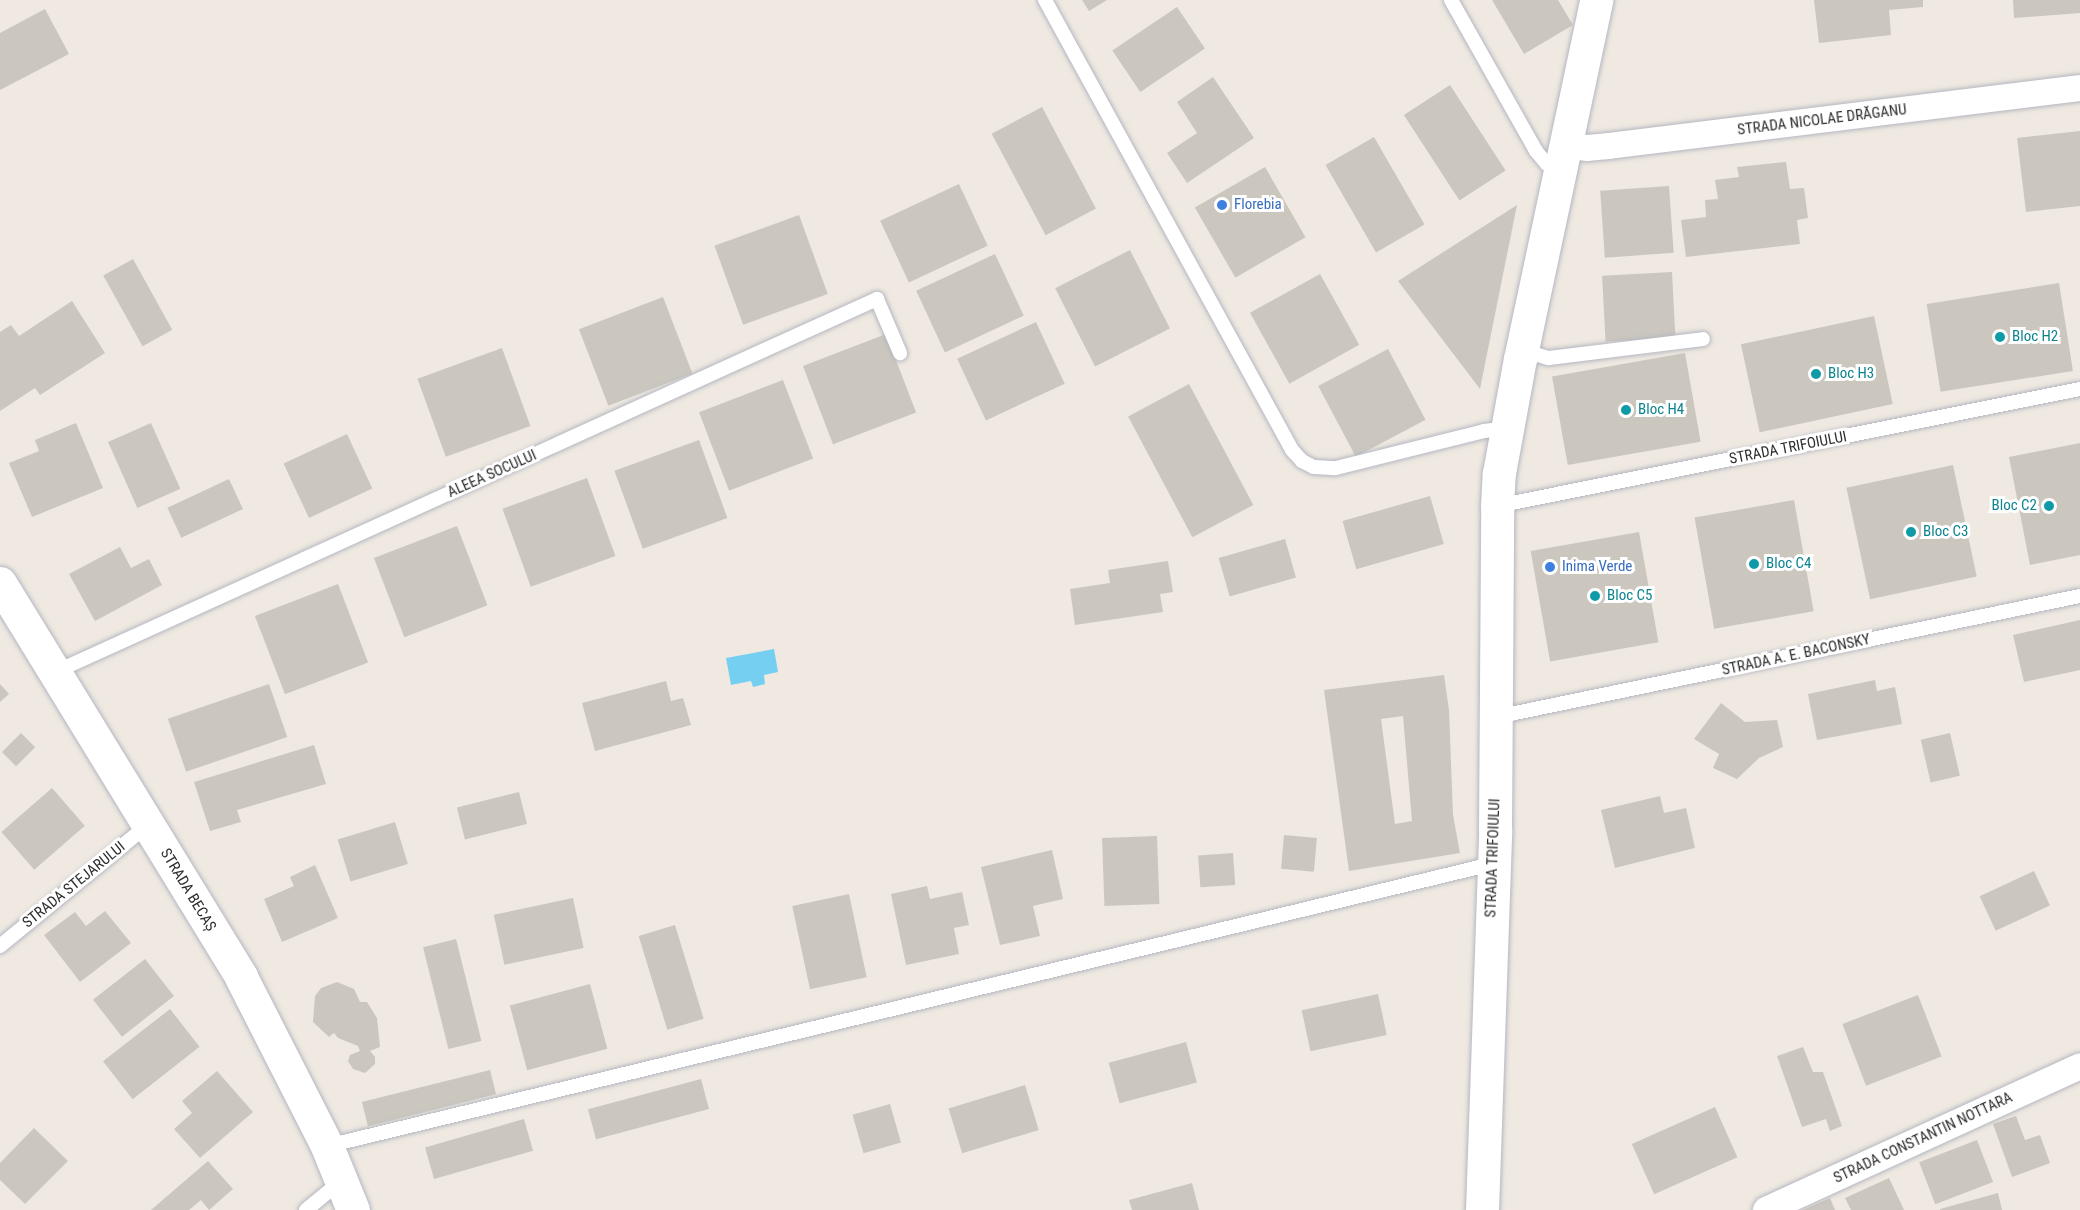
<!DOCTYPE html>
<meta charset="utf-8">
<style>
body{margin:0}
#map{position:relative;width:2080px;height:1210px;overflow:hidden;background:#efe9e1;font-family:"Roboto Condensed",sans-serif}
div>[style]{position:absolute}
.water>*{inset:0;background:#75cff0}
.building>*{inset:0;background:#cbc7bf;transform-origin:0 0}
.roads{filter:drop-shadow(0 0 2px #b4b7c1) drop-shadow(0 0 2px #b4b7c1)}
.lane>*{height:14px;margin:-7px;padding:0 7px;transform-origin:7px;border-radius:7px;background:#fff}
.street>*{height:26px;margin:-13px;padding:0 13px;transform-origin:13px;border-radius:13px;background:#fff}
.secondary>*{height:33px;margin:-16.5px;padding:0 16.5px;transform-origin:16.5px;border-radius:16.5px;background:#fff}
.dots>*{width:16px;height:16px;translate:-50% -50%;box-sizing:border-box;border:3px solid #fff;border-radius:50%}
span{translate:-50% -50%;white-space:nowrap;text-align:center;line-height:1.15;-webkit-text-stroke:6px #fff;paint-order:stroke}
.street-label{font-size:15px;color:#2e2e2e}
.shop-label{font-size:15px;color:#366cbe}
.left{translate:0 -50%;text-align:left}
.culture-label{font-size:15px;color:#0d838f}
.right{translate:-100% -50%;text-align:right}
</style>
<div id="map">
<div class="water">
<div style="clip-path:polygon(774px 649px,778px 672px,764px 675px,765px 684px,753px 687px,751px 681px,731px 685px,726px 658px)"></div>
</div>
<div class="building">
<div style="clip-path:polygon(1082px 0,1107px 0,1089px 11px)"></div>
<div style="clip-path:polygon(1492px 0,1558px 0,1573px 25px,1524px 54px)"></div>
<div style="clip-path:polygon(1814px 0,1923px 0,1923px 7px,1889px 10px,1891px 35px,1819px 43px)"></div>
<div style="clip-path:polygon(2013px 0,2080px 0,2080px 13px,2014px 18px)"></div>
<div style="left:1177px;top:7px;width:50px;height:78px;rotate:56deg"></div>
<div style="clip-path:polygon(45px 9px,69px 54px,0 90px,0 33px)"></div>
<div style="clip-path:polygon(1213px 77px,1254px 138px,1187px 183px,1167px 153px,1197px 133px,1177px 102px)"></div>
<div style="left:1450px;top:85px;width:102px;height:55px;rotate:57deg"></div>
<div style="left:1042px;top:107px;width:115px;height:57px;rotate:62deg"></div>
<div style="clip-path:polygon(2080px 131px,2080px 206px,2026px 212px,2017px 138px)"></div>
<div style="left:1374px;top:137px;width:101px;height:56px;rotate:60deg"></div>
<div style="clip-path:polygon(1786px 162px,1790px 189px,1804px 188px,1808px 218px,1797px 220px,1800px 244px,1686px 257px,1681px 220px,1706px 217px,1705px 200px,1718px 199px,1715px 180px,1739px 177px,1737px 167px)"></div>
<div style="left:1265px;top:167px;width:81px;height:81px;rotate:60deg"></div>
<div style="left:959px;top:184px;width:68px;height:87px;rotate:65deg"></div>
<div style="left:1669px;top:186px;width:67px;height:69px;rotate:86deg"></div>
<div style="clip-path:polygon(1517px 205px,1480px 389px,1398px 281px)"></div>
<div style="left:799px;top:215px;width:84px;height:90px;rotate:70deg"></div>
<div style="left:1130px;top:250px;width:88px;height:84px;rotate:63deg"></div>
<div style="left:995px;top:254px;width:68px;height:87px;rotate:65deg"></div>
<div style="left:133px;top:259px;width:81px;height:34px;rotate:61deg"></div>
<div style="left:1672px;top:272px;width:66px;height:70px;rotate:87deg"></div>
<div style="left:1320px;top:274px;width:81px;height:80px;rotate:61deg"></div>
<div style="left:2059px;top:283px;width:89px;height:134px;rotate:81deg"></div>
<div style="left:663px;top:297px;width:82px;height:90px;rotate:69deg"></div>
<div style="clip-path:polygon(72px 301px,105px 353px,40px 395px,35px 388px,0 411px,0 332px,11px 325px,19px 336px)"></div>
<div style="left:1874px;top:316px;width:90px;height:136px;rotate:78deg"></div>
<div style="left:1036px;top:322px;width:68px;height:87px;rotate:65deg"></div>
<div style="left:886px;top:334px;width:84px;height:89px;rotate:69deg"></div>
<div style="left:502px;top:348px;width:83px;height:90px;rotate:70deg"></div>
<div style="left:1388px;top:349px;width:80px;height:79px;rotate:62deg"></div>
<div style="left:1685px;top:353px;width:90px;height:135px;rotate:80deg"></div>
<div style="left:783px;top:380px;width:84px;height:90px;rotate:69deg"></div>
<div style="left:1189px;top:384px;width:137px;height:69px;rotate:62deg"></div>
<div style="clip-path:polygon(76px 423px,103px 488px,32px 517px,9px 463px,39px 451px,35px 440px)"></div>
<div style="left:151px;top:423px;width:72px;height:47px;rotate:66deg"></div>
<div style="left:347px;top:434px;width:60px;height:70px;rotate:65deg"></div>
<div style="left:699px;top:440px;width:83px;height:90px;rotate:70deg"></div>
<div style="clip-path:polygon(2080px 443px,2080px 555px,2030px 565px,2009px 457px)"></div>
<div style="left:1953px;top:465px;width:114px;height:109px;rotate:78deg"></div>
<div style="left:587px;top:478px;width:83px;height:90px;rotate:70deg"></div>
<div style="left:229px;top:479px;width:33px;height:68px;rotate:65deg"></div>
<div style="left:1430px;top:496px;width:50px;height:91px;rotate:74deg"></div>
<div style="left:1794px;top:500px;width:113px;height:101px;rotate:80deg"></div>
<div style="left:457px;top:526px;width:85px;height:89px;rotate:69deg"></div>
<div style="left:1639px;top:532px;width:112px;height:110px;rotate:80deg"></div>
<div style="left:1285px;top:539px;width:40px;height:69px;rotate:74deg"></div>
<div style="clip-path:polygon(120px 547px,131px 568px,149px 559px,162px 585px,95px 621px,69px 574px)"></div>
<div style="clip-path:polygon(1168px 561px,1173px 592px,1160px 594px,1163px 612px,1075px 625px,1070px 589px,1110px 583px,1108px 570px)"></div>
<div style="left:338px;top:584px;width:84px;height:89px;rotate:69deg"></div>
<div style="clip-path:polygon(2080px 620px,2080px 670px,2024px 682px,2013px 635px)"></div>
<div style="clip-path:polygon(evenodd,1444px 675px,1449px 710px,1453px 815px,1460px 853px,1349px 871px,1324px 690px,1444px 675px,1403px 716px,1412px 821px,1395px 824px,1381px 719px,1403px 716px)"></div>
<div style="clip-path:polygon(1875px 680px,1877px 691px,1895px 687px,1902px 724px,1817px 740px,1808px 694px)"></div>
<div style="clip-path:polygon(666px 681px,671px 701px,683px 698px,691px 725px,595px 751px,582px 703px)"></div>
<div style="clip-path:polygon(0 684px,9px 694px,0 702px)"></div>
<div style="left:269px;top:684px;width:56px;height:107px;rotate:71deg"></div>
<div style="clip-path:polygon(1721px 703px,1745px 722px,1777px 720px,1783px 747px,1759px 758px,1737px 779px,1713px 768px,1719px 754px,1694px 739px)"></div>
<div style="left:21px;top:733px;width:20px;height:27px;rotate:45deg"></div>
<div style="left:1950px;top:733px;width:44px;height:30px;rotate:77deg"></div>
<div style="clip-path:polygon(314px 745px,326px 784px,237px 810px,241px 822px,210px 831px,194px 782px)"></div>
<div style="left:52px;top:788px;width:50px;height:67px;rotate:49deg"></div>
<div style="left:519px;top:792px;width:33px;height:64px;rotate:76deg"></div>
<div style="clip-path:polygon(1660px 796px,1664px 813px,1686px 808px,1695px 848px,1615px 868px,1601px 810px)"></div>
<div style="left:395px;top:822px;width:44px;height:60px;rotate:73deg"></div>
<div style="left:1284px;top:835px;width:33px;height:34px;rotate:5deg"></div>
<div style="left:1157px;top:836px;width:68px;height:55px;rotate:88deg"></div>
<div style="clip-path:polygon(1052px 850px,1063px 899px,1033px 906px,1040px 936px,1000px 945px,981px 867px)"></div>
<div style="left:1233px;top:853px;width:32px;height:35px;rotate:86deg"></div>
<div style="clip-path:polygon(315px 865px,338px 918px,282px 942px,264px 899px,294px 886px,290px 877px)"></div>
<div style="left:2034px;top:871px;width:38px;height:60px;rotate:65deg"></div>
<div style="clip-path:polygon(927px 886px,930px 899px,962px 892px,969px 925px,954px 928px,959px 954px,906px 965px,891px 894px)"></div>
<div style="left:849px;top:894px;width:85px;height:58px;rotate:78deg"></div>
<div style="left:573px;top:898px;width:51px;height:81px;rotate:78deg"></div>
<div style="clip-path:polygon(105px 911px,131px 943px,80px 982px,44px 935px,75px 912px,86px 926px)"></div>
<div style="left:675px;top:925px;width:98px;height:38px;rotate:73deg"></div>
<div style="left:456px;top:939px;width:105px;height:34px;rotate:76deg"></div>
<div style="left:145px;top:959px;width:47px;height:66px;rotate:52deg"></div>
<div style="clip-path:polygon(337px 982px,354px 989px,360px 1002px,367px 1002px,377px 1018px,380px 1047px,370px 1051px,375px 1057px,375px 1064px,365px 1073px,353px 1069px,348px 1061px,350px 1055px,360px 1051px,358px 1046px,338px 1038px,334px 1033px,329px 1037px,313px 1022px,315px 996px,321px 988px)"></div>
<div style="left:590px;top:984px;width:67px;height:83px;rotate:75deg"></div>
<div style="left:1378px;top:994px;width:42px;height:78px;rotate:78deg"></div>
<div style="left:1918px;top:995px;width:66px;height:81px;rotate:69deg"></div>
<div style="left:170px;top:1009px;width:48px;height:85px;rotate:52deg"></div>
<div style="left:1186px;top:1042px;width:42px;height:80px;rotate:75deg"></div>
<div style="clip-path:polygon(1803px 1047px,1813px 1072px,1823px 1072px,1842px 1126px,1830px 1131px,1826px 1119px,1802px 1127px,1777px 1056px)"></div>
<div style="left:490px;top:1070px;width:25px;height:132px;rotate:76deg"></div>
<div style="clip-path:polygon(217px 1071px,253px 1112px,200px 1158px,174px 1129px,192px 1113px,182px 1101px)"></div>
<div style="left:701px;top:1079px;width:31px;height:117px;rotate:75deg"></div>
<div style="left:1025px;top:1085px;width:47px;height:80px;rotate:73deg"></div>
<div style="left:890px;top:1104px;width:40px;height:39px;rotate:74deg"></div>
<div style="left:1715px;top:1107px;width:55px;height:91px;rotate:66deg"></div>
<div style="clip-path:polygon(2016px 1116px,2025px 1140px,2040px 1135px,2050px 1163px,2012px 1177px,1993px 1124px)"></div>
<div style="left:524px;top:1119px;width:33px;height:103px;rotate:74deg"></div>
<div style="clip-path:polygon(34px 1128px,68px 1161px,25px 1204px,0 1180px,0 1163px)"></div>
<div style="left:1977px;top:1140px;width:45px;height:62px;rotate:69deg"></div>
<div style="clip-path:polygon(208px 1161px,233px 1189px,209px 1210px,201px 1200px,189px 1210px,151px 1210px)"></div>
<div style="clip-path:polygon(1889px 1178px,1904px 1210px,1851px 1210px,1845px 1198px)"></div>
<div style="clip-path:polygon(1192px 1183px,1199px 1210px,1132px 1210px,1129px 1200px)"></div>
<div style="clip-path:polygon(1998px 1193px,2002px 1210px,1940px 1210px,1940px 1209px)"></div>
<div style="clip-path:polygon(1830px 1198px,1835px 1210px,1803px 1210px)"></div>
</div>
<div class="roads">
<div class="lane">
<div style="left:1045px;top:0;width:513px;rotate:61.24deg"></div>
<div style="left:1292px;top:450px;width:15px;rotate:48deg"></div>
<div style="left:1302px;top:461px;width:13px;rotate:27deg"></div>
<div style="left:1314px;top:467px;width:22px;rotate:3deg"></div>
<div style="left:1336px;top:468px;width:153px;rotate:-14deg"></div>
<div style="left:1484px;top:431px;width:23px;rotate:-7deg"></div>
<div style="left:1451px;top:0;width:173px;rotate:60.6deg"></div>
<div style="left:1536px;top:151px;width:17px;rotate:50deg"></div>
<div style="left:1547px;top:164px;width:13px;rotate:27deg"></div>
<div style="left:1522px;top:350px;width:28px;rotate:17deg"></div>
<div style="left:1549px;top:358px;width:155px;rotate:-7deg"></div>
<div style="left:1497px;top:506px;width:595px;rotate:-11.35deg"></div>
<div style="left:55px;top:672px;width:903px;rotate:-24.41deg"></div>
<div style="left:877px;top:299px;width:59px;rotate:66.9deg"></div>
<div style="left:1496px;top:717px;width:596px;rotate:-11.71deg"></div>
<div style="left:0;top:946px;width:191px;rotate:-39.3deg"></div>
<div style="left:327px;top:1146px;width:1199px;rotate:-13.61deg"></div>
<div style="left:306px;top:1210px;width:45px;rotate:-39.6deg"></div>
</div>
<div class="street">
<div style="left:1565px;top:146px;width:22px;rotate:5deg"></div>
<div style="left:1587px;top:148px;width:21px;rotate:-5deg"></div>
<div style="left:1608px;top:146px;width:476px;rotate:-7deg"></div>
<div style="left:1766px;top:1210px;width:345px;rotate:-24.6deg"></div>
</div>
<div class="secondary">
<div style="left:0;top:583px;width:462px;rotate:58.5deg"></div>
<div style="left:241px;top:977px;width:190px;rotate:63deg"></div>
<div style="left:327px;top:1146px;width:69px;rotate:67.9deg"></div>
<div style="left:1482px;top:1210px;width:381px;rotate:-88deg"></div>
<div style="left:1495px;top:829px;width:323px;rotate:-89.6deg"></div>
<div style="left:1497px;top:506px;width:33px;rotate:-87deg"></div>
<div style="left:1499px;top:473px;width:116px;rotate:-79.6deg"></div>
<div style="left:1520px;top:359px;width:367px;rotate:-78deg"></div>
</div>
</div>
<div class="dots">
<div style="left:1222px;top:205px;background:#3f7fe0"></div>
<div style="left:2000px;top:337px;background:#0f9aa8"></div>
<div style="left:1816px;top:374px;background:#0f9aa8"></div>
<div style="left:1626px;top:410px;background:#0f9aa8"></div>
<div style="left:2049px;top:506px;background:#0f9aa8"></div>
<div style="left:1911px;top:532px;background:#0f9aa8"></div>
<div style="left:1754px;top:564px;background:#0f9aa8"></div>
<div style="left:1550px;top:567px;background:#3f7fe0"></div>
<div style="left:1595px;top:596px;background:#0f9aa8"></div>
</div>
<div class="street-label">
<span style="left:1822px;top:120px;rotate:-7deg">STRADA NICOLAE DRĂGANU</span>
<span style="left:1788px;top:448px;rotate:-11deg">STRADA TRIFOIULUI</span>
<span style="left:492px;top:474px;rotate:-24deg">ALEEA SOCULUI</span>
<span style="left:1796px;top:655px;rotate:-12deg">STRADA A. E. BACONSKY</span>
<span style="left:1493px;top:858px;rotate:-88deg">STRADA TRIFOIULUI</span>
<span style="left:74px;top:885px;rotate:-39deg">STRADA STEJARULUI</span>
<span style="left:188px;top:890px;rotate:59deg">STRADA BECAȘ</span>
<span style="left:1923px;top:1138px;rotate:-25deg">STRADA CONSTANTIN NOTTARA</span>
</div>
<div class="shop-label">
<span class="left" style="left:1234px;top:205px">Florebia</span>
<span class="left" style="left:1562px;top:567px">Inima Verde</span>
</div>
<div class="culture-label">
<span class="left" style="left:2012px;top:337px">Bloc H2</span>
<span class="left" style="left:1828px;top:374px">Bloc H3</span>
<span class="left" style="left:1638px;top:410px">Bloc H4</span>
<span class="right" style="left:2037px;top:506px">Bloc C2</span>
<span class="left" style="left:1923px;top:532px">Bloc C3</span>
<span class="left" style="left:1766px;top:564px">Bloc C4</span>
<span class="left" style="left:1607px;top:596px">Bloc C5</span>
</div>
</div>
